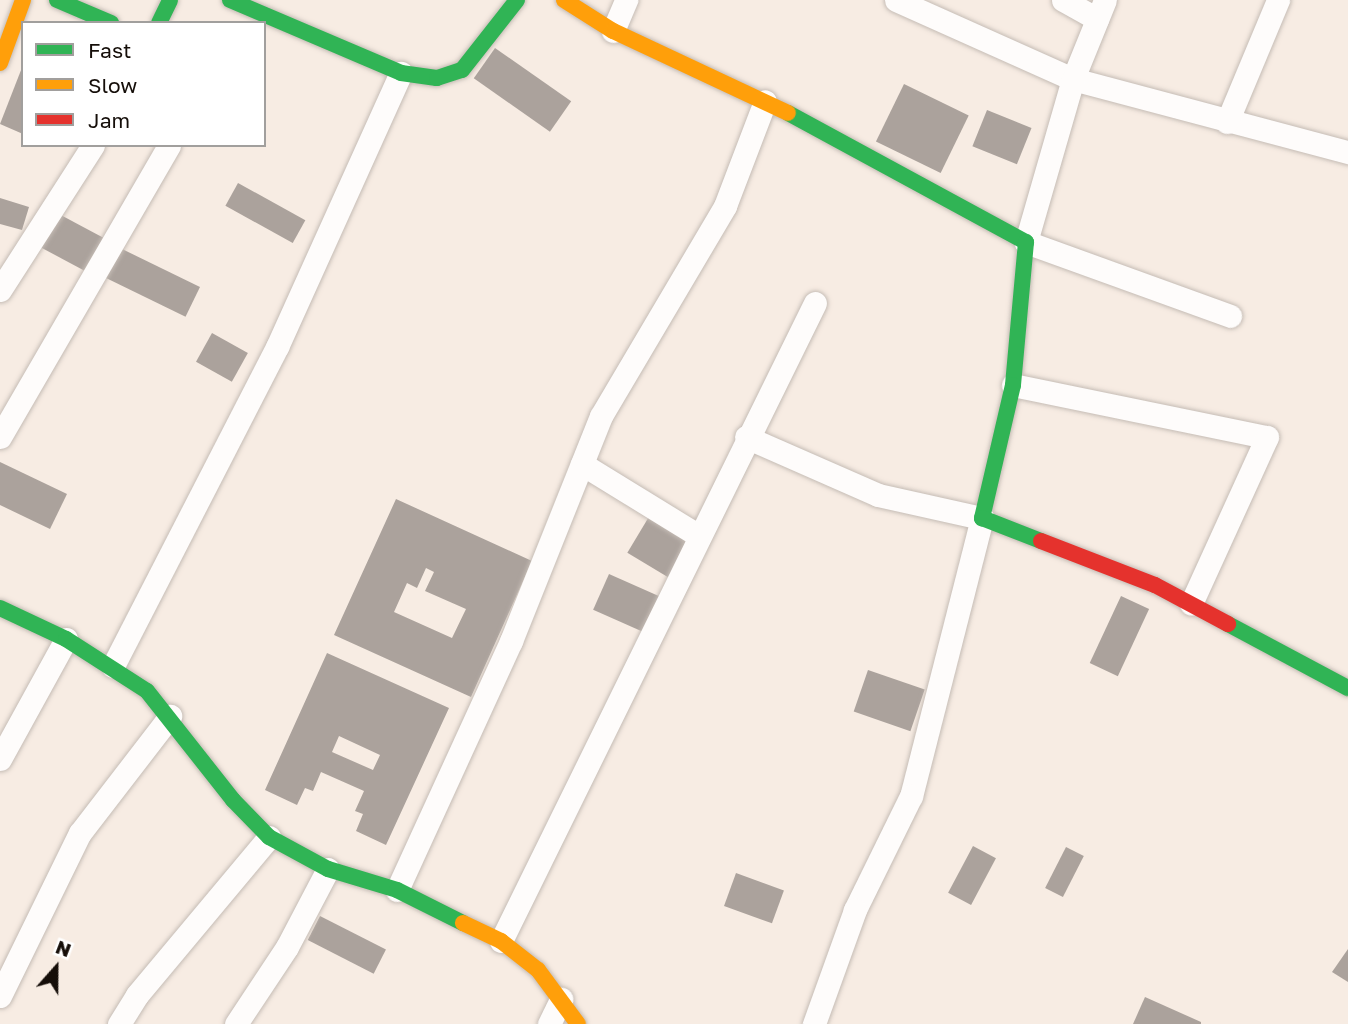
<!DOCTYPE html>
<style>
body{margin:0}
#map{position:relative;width:1348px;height:1024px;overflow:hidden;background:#f7ece3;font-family:"Golos Text",sans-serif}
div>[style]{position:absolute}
.building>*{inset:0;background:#aba29c;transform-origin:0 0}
.roads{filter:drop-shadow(0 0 2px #c5bcb5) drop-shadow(0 0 2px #c5bcb5)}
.street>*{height:23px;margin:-11.5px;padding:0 11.5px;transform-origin:11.5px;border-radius:11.5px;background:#fefcfb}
.fast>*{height:16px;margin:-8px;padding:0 8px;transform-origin:8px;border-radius:8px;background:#30b455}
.slow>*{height:16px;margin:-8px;padding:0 8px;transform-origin:8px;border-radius:8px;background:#ff9f0a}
.jam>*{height:16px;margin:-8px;padding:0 8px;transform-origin:8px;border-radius:8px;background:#e5322d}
span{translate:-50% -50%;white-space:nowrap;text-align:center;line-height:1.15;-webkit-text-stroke:7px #fff;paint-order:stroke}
.legend{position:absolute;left:21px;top:21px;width:245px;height:126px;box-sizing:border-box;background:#fff;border:2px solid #a19f9d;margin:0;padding:9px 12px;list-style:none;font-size:21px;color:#150e09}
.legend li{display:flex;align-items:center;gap:14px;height:35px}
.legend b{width:35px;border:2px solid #a19f9d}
.north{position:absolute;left:21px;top:933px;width:70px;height:70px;-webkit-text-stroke:5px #fff;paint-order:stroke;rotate:21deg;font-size:19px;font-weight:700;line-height:28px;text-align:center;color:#150e09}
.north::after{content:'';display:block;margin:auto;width:24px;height:32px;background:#150e09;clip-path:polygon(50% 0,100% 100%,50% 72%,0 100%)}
</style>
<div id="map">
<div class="building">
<div style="left:495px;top:48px;width:93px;height:37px;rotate:35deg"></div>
<div style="clip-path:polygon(23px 65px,23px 134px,0 124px)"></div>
<div style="left:904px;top:84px;width:72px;height:64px;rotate:26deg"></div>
<div style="left:987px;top:110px;width:48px;height:39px;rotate:22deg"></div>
<div style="left:238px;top:183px;width:77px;height:26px;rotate:29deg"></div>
<div style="clip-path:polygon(0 198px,29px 207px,22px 230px,0 224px)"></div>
<div style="left:57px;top:213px;width:53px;height:38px;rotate:28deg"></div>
<div style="left:120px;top:248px;width:89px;height:33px;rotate:26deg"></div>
<div style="left:212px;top:333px;width:41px;height:33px;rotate:29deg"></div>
<div style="clip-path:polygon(0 462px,67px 494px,50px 529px,0 505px)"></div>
<div style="clip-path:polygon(evenodd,396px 499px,532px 561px,471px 697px,334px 635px,396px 499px,426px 568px,434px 572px,425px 591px,466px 609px,452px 638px,394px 612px,407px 583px,417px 588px,426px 568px)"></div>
<div style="left:650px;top:515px;width:49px;height:44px;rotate:31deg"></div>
<div style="left:609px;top:574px;width:55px;height:39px;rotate:24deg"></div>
<div style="left:1121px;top:596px;width:31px;height:74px;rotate:25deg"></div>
<div style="clip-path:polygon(evenodd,327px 653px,449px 708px,386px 845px,356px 831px,363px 814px,355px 811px,364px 791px,321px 772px,313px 791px,305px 788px,297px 805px,265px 790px,327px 653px,339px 736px,380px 755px,373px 770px,332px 752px,339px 736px)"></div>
<div style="left:868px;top:670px;width:60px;height:44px;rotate:19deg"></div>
<div style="left:973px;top:846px;width:26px;height:53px;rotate:28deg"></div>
<div style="left:1066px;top:847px;width:20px;height:46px;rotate:27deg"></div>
<div style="left:736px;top:873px;width:51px;height:35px;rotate:20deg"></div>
<div style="left:320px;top:916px;width:74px;height:27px;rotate:27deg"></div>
<div style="clip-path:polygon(1348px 949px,1348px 982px,1332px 972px)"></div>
<div style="clip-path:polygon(1145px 997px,1201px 1022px,1201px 1024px,1133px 1024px)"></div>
</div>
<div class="roads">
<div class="street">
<div style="left:896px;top:0;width:194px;rotate:24.1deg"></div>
<div style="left:1073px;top:79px;width:285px;rotate:14.9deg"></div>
<div style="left:1063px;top:0;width:39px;rotate:29deg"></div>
<div style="left:1105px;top:0;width:85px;rotate:112.1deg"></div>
<div style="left:1073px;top:79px;width:170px;rotate:106.1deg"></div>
<div style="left:1026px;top:242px;width:217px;rotate:19.9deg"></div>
<div style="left:613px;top:31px;width:34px;rotate:-67deg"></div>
<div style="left:1227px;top:122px;width:132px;rotate:-67.3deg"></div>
<div style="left:0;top:290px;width:172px;rotate:-57.3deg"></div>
<div style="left:1013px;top:385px;width:259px;rotate:11.6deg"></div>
<div style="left:1267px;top:437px;width:183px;rotate:114.5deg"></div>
<div style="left:0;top:437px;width:337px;rotate:-59.9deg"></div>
<div style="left:746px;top:437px;width:144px;rotate:23.7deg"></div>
<div style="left:878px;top:495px;width:107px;rotate:12.5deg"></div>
<div style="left:982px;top:518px;width:287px;rotate:104.3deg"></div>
<div style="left:911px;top:796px;width:127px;rotate:116.2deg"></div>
<div style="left:855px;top:910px;width:121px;rotate:109.8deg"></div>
<div style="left:582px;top:464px;width:137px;rotate:31.6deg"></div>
<div style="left:113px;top:666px;width:359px;rotate:-62.8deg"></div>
<div style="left:277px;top:347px;width:301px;rotate:-65.7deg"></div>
<div style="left:0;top:759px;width:137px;rotate:-61.2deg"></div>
<div style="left:397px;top:890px;width:274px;rotate:-65.4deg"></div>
<div style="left:511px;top:641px;width:242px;rotate:-68.2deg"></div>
<div style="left:601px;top:416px;width:244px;rotate:-59.4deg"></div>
<div style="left:725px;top:206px;width:112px;rotate:-69.1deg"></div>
<div style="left:501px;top:941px;width:711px;rotate:-63.8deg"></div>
<div style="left:0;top:996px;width:182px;rotate:-63.9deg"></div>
<div style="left:80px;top:833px;width:148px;rotate:-52.4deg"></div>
<div style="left:119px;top:1024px;width:34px;rotate:-58deg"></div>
<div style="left:137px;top:995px;width:206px;rotate:-50.1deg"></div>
<div style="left:236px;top:1024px;width:92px;rotate:-56.5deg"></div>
<div style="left:287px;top:947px;width:88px;rotate:-62.3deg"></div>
<div style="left:549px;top:1024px;width:28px;rotate:-64deg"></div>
</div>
<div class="fast">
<div style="left:57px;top:0;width:59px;rotate:23.1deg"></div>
<div style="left:230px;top:0;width:186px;rotate:23.1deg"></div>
<div style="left:401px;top:73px;width:36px;rotate:8deg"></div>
<div style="left:437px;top:78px;width:26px;rotate:-18deg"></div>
<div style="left:462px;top:70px;width:89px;rotate:-51.8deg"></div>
<div style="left:159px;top:23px;width:25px;rotate:-64deg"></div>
<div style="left:788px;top:113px;width:271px;rotate:28.5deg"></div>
<div style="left:1026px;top:242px;width:144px;rotate:95.2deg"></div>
<div style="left:1013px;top:385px;width:137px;rotate:103.1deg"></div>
<div style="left:982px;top:518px;width:63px;rotate:21.3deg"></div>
<div style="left:0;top:608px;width:73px;rotate:25.2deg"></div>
<div style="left:66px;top:639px;width:96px;rotate:32.7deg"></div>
<div style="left:147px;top:691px;width:139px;rotate:51.7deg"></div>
<div style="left:233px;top:800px;width:52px;rotate:45.8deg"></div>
<div style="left:269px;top:837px;width:67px;rotate:28.5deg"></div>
<div style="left:328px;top:869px;width:72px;rotate:16.9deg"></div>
<div style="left:397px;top:890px;width:74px;rotate:26.6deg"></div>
<div style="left:1228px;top:624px;width:136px;rotate:28.1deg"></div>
</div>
<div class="slow">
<div style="left:564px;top:0;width:58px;rotate:32.3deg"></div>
<div style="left:613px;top:31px;width:193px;rotate:25.1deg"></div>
<div style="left:0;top:63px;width:67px;rotate:-69.9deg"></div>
<div style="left:463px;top:923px;width:42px;rotate:25.3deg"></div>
<div style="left:501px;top:941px;width:47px;rotate:38.1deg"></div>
<div style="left:538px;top:970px;width:67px;rotate:53.5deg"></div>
</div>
<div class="jam">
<div style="left:1041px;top:541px;width:122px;rotate:21.1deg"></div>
<div style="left:1155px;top:585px;width:83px;rotate:28.1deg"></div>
</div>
</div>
<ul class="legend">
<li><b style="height:9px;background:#30b455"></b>Fast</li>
<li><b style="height:9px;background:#ff9f0a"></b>Slow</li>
<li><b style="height:9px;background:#e5322d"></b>Jam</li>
</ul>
<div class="north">N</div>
</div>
